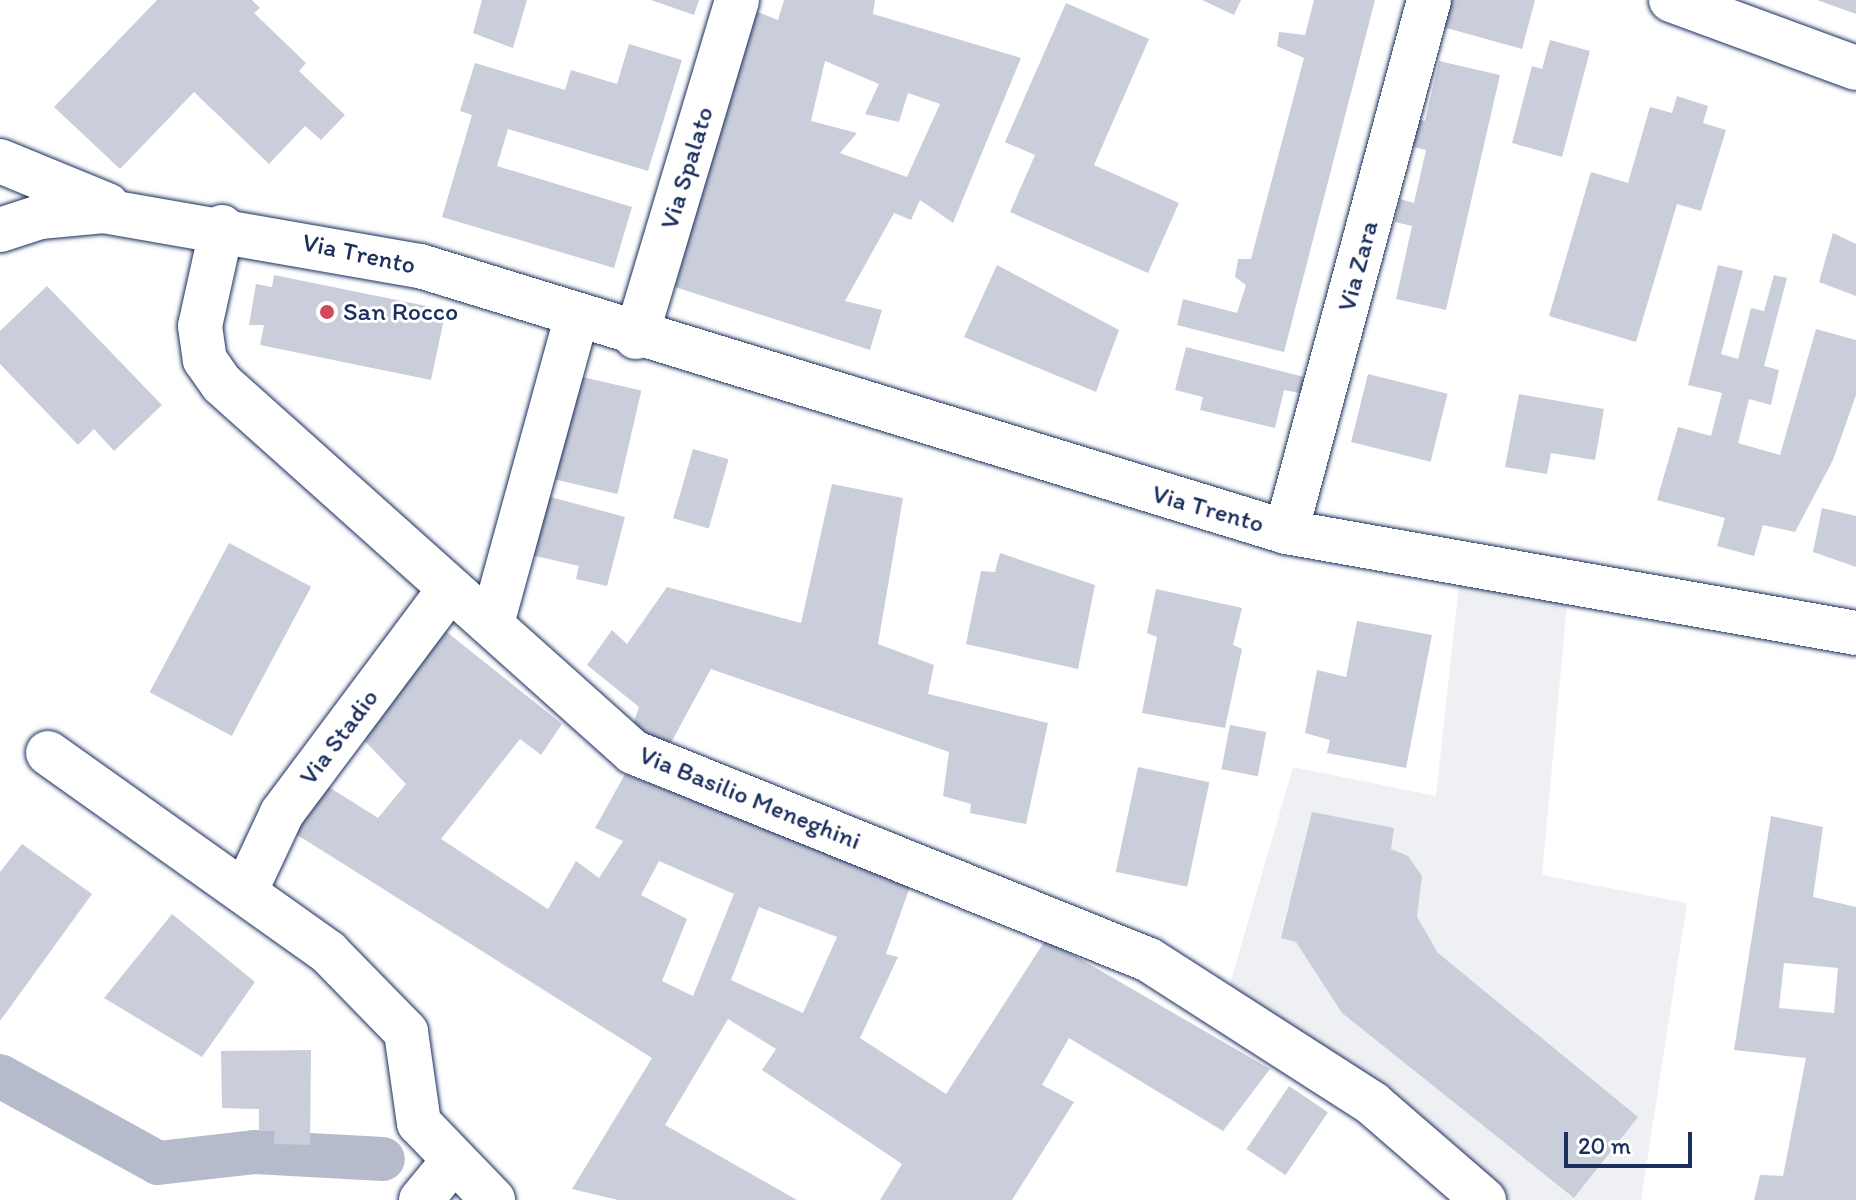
<!DOCTYPE html>
<style>
body{margin:0}
#map{position:relative;width:1856px;height:1200px;overflow:hidden;background:#fff;font-family:Itim,sans-serif}
div>[style]{position:absolute}
.built>*{inset:0;background:#eff0f4}
.canal>*{height:44px;margin:-22px;padding:0 22px;transform-origin:22px;border-radius:22px;background:#b5bbca}
.building>*{inset:0;background:#caceda;transform-origin:0 0}
.roads{filter:drop-shadow(0 0 2px #1b2f5e) drop-shadow(0 0 2px #1b2f5e)}
.street>*{height:44px;margin:-22px;padding:0 22px;transform-origin:22px;border-radius:22px;background:#fff}
.secondary>*{height:44px;margin:-22px;padding:0 22px;transform-origin:22px;border-radius:22px;background:#fff}
.dots>*{width:22px;height:22px;translate:-50% -50%;box-sizing:border-box;border:4px solid #fff;border-radius:50%}
span{translate:-50% -50%;white-space:nowrap;text-align:center;line-height:1.15;-webkit-text-stroke:6px #fff;paint-order:stroke}
.street-label{font-size:26px;color:#1b2f5e}
.poi-label{font-size:26px;color:#1b2f5e}
.left{translate:0 -50%;text-align:left}
.scale{position:absolute;left:1564px;top:1132px;width:128px;height:36px;box-sizing:border-box;border:4px solid #1b2f5e;border-top:0;padding-left:10px;font-size:24px;line-height:28px;white-space:nowrap;color:#1b2f5e;-webkit-text-stroke:6px #fff;paint-order:stroke}
</style>
<div id="map">
<div class="built">
<div style="clip-path:polygon(1461px 566px,1569px 583px,1542px 875px,1687px 903px,1641px 1200px,1484px 1200px,1223px 1008px,1293px 767px,1436px 796px)"></div>
</div>
<div class="canal">
<div style="left:0;top:1076px;width:180px;rotate:28.8deg"></div>
<div style="left:158px;top:1163px;width:97px;rotate:-6.5deg"></div>
<div style="left:254px;top:1152px;width:129px;rotate:3.1deg"></div>
</div>
<div class="building">
<div style="clip-path:polygon(157px 0,252px 0,260px 8px,254px 13px,306px 63px,299px 71px,345px 115px,321px 140px,305px 126px,269px 164px,194px 92px,120px 169px,54px 107px)"></div>
<div style="clip-path:polygon(482px 0,527px 0,513px 48px,473px 33px)"></div>
<div style="clip-path:polygon(651px 0,699px 0,694px 15px)"></div>
<div style="clip-path:polygon(evenodd,784px 0,875px 0,873px 14px,1021px 58px,953px 223px,920px 200px,911px 220px,894px 213px,845px 301px,882px 310px,870px 350px,675px 287px,750px 9px,778px 20px,784px 0,825px 61px,879px 84px,865px 114px,899px 122px,908px 93px,940px 104px,907px 177px,840px 153px,857px 133px,811px 121px,825px 61px)"></div>
<div style="clip-path:polygon(1202px 0,1241px 0,1234px 15px)"></div>
<div style="clip-path:polygon(1314px 0,1375px 0,1284px 352px,1177px 325px,1183px 299px,1237px 313px,1246px 285px,1235px 277px,1238px 259px,1251px 259px,1304px 58px,1277px 46px,1279px 32px,1305px 35px)"></div>
<div style="clip-path:polygon(1450px 0,1535px 0,1522px 49px,1443px 27px)"></div>
<div style="clip-path:polygon(1817px 0,1856px 0,1856px 14px)"></div>
<div style="clip-path:polygon(1066px 3px,1149px 39px,1094px 165px,1179px 203px,1148px 273px,1010px 212px,1035px 155px,1005px 142px)"></div>
<div style="clip-path:polygon(1550px 40px,1590px 51px,1562px 157px,1512px 143px,1532px 66px,1542px 69px)"></div>
<div style="clip-path:polygon(629px 44px,682px 60px,648px 171px,508px 129px,497px 166px,632px 207px,614px 268px,442px 217px,472px 115px,460px 111px,475px 63px,565px 90px,571px 70px,617px 84px)"></div>
<div style="clip-path:polygon(1439px 61px,1500px 75px,1446px 310px,1396px 299px,1412px 226px,1395px 222px,1400px 199px,1414px 203px,1426px 150px,1410px 146px,1416px 119px,1425px 121px)"></div>
<div style="clip-path:polygon(1677px 96px,1708px 106px,1703px 123px,1726px 130px,1701px 211px,1677px 204px,1636px 342px,1549px 316px,1591px 172px,1628px 183px,1650px 107px,1672px 113px)"></div>
<div style="clip-path:polygon(1833px 233px,1856px 244px,1856px 296px,1819px 282px)"></div>
<div style="clip-path:polygon(997px 265px,1119px 330px,1096px 392px,964px 337px)"></div>
<div style="clip-path:polygon(1718px 265px,1743px 271px,1721px 354px,1738px 359px,1751px 308px,1764px 311px,1774px 275px,1787px 278px,1764px 366px,1779px 370px,1771px 405px,1749px 399px,1738px 443px,1780px 455px,1816px 329px,1856px 340px,1856px 395px,1833px 460px,1795px 532px,1763px 525px,1754px 556px,1717px 546px,1725px 518px,1657px 500px,1678px 427px,1711px 436px,1722px 393px,1688px 385px)"></div>
<div style="clip-path:polygon(274px 275px,446px 310px,431px 380px,260px 345px,264px 325px,249px 325px,256px 284px,272px 287px)"></div>
<div style="clip-path:polygon(47px 286px,162px 405px,114px 451px,94px 429px,78px 445px,0 364px,0 331px)"></div>
<div style="clip-path:polygon(1186px 347px,1308px 378px,1305px 394px,1284px 390px,1275px 428px,1200px 410px,1203px 397px,1175px 390px)"></div>
<div style="left:1368px;top:374px;width:82px;height:70px;rotate:14deg"></div>
<div style="left:578px;top:376px;width:65px;height:106px;rotate:13deg"></div>
<div style="clip-path:polygon(1519px 394px,1604px 409px,1595px 460px,1551px 453px,1547px 474px,1505px 467px)"></div>
<div style="left:693px;top:449px;width:37px;height:72px;rotate:16deg"></div>
<div style="clip-path:polygon(832px 484px,903px 498px,878px 644px,934px 665px,928px 694px,1048px 723px,1026px 824px,970px 813px,971px 804px,943px 796px,949px 752px,711px 669px,667px 750px,630px 733px,639px 707px,587px 665px,612px 630px,627px 644px,667px 587px,801px 623px)"></div>
<div style="clip-path:polygon(547px 496px,625px 517px,607px 586px,576px 579px,579px 566px,531px 555px)"></div>
<div style="clip-path:polygon(1822px 508px,1856px 516px,1856px 567px,1813px 552px)"></div>
<div style="left:229px;top:543px;width:93px;height:169px;rotate:28deg"></div>
<div style="clip-path:polygon(1000px 553px,1095px 585px,1078px 669px,966px 644px,981px 571px,995px 572px)"></div>
<div style="clip-path:polygon(1156px 589px,1242px 608px,1233px 645px,1242px 649px,1225px 728px,1142px 713px,1157px 637px,1147px 633px)"></div>
<div style="clip-path:polygon(1357px 621px,1432px 635px,1406px 768px,1327px 753px,1330px 740px,1305px 733px,1317px 670px,1346px 677px)"></div>
<div style="clip-path:polygon(evenodd,443px 629px,562px 724px,541px 755px,520px 739px,441px 839px,548px 909px,576px 861px,599px 878px,623px 841px,595px 828px,625px 774px,911px 884px,886px 954px,898px 957px,860px 1038px,946px 1094px,1046px 939px,1270px 1069px,1223px 1131px,1069px 1038px,1042px 1085px,1074px 1102px,1012px 1200px,880px 1200px,902px 1164px,762px 1070px,776px 1049px,728px 1019px,665px 1125px,797px 1200px,618px 1200px,572px 1189px,652px 1058px,291px 831px,324px 784px,378px 818px,406px 784px,358px 734px,443px 629px,659px 861px,734px 894px,693px 996px,662px 981px,687px 919px,641px 895px,659px 861px,443px 629px,759px 907px,837px 937px,803px 1013px,731px 980px,759px 907px)"></div>
<div style="left:1230px;top:725px;width:37px;height:45px;rotate:11deg"></div>
<div style="left:1138px;top:767px;width:73px;height:107px;rotate:12deg"></div>
<div style="clip-path:polygon(1312px 812px,1394px 828px,1391px 849px,1408px 856px,1422px 876px,1417px 917px,1438px 953px,1638px 1117px,1574px 1198px,1342px 1013px,1296px 942px,1281px 938px)"></div>
<div style="clip-path:polygon(evenodd,1771px 816px,1823px 827px,1813px 897px,1856px 907px,1856px 1200px,1754px 1200px,1760px 1175px,1783px 1176px,1806px 1058px,1734px 1050px,1771px 816px,1784px 963px,1838px 968px,1834px 1013px,1779px 1008px,1784px 963px)"></div>
<div style="clip-path:polygon(22px 844px,92px 894px,0 1021px,0 872px)"></div>
<div style="clip-path:polygon(172px 914px,255px 982px,202px 1057px,104px 998px)"></div>
<div style="clip-path:polygon(311px 1050px,310px 1145px,274px 1144px,275px 1131px,259px 1131px,259px 1109px,222px 1108px,221px 1051px)"></div>
<div style="left:1289px;top:1086px;width:47px;height:76px;rotate:34deg"></div>
</div>
<div class="roads">
<div class="street">
<div style="left:222px;top:227px;width:101px;rotate:102.5deg"></div>
<div style="left:200px;top:326px;width:34px;rotate:82deg"></div>
<div style="left:205px;top:360px;width:29px;rotate:55deg"></div>
<div style="left:222px;top:384px;width:552px;rotate:41.84deg"></div>
<div style="left:633px;top:752px;width:556px;rotate:21.95deg"></div>
<div style="left:1149px;top:960px;width:266px;rotate:32.7deg"></div>
<div style="left:1373px;top:1104px;width:147px;rotate:40.9deg"></div>
<div style="left:636px;top:337px;width:352px;rotate:-73.3deg"></div>
<div style="left:1286px;top:532px;width:551px;rotate:-74.95deg"></div>
<div style="left:493px;top:620px;width:315px;rotate:-74.6deg"></div>
<div style="left:48px;top:753px;width:344px;rotate:35.4deg"></div>
<div style="left:328px;top:952px;width:112px;rotate:45.7deg"></div>
<div style="left:406px;top:1032px;width:92px;rotate:81.9deg"></div>
<div style="left:419px;top:1123px;width:107px;rotate:46.1deg"></div>
<div style="left:245px;top:892px;width:87px;rotate:-64.9deg"></div>
<div style="left:282px;top:813px;width:279px;rotate:-53.2deg"></div>
<div style="left:421px;top:1200px;width:52px;rotate:-50.5deg"></div>
</div>
<div class="secondary">
<div style="left:1671px;top:0;width:197px;rotate:20.2deg"></div>
<div style="left:0;top:161px;width:116px;rotate:22.4deg"></div>
<div style="left:0;top:230px;width:42px;rotate:-18deg"></div>
<div style="left:40px;top:217px;width:64px;rotate:-5.4deg"></div>
<div style="left:104px;top:211px;width:321px;rotate:9.9deg"></div>
<div style="left:420px;top:266px;width:906px;rotate:17.07deg"></div>
<div style="left:1286px;top:532px;width:579px;rotate:10.05deg"></div>
</div>
</div>
<div class="dots">
<div style="left:327px;top:312px;background:#d1495b"></div>
</div>
<div class="street-label">
<span style="left:687px;top:168px;rotate:-73deg">Via Spalato</span>
<span style="left:359px;top:254px;rotate:12deg">Via Trento</span>
<span style="left:1358px;top:266px;rotate:-75deg">Via Zara</span>
<span style="left:1208px;top:509px;rotate:16deg">Via Trento</span>
<span style="left:339px;top:737px;rotate:-53deg">Via Stadio</span>
<span style="left:750px;top:798px;rotate:22deg">Via Basilio Meneghini</span>
</div>
<div class="poi-label">
<span class="left" style="left:343px;top:312px">San Rocco</span>
</div>
<div class="scale">20 m</div>
</div>
